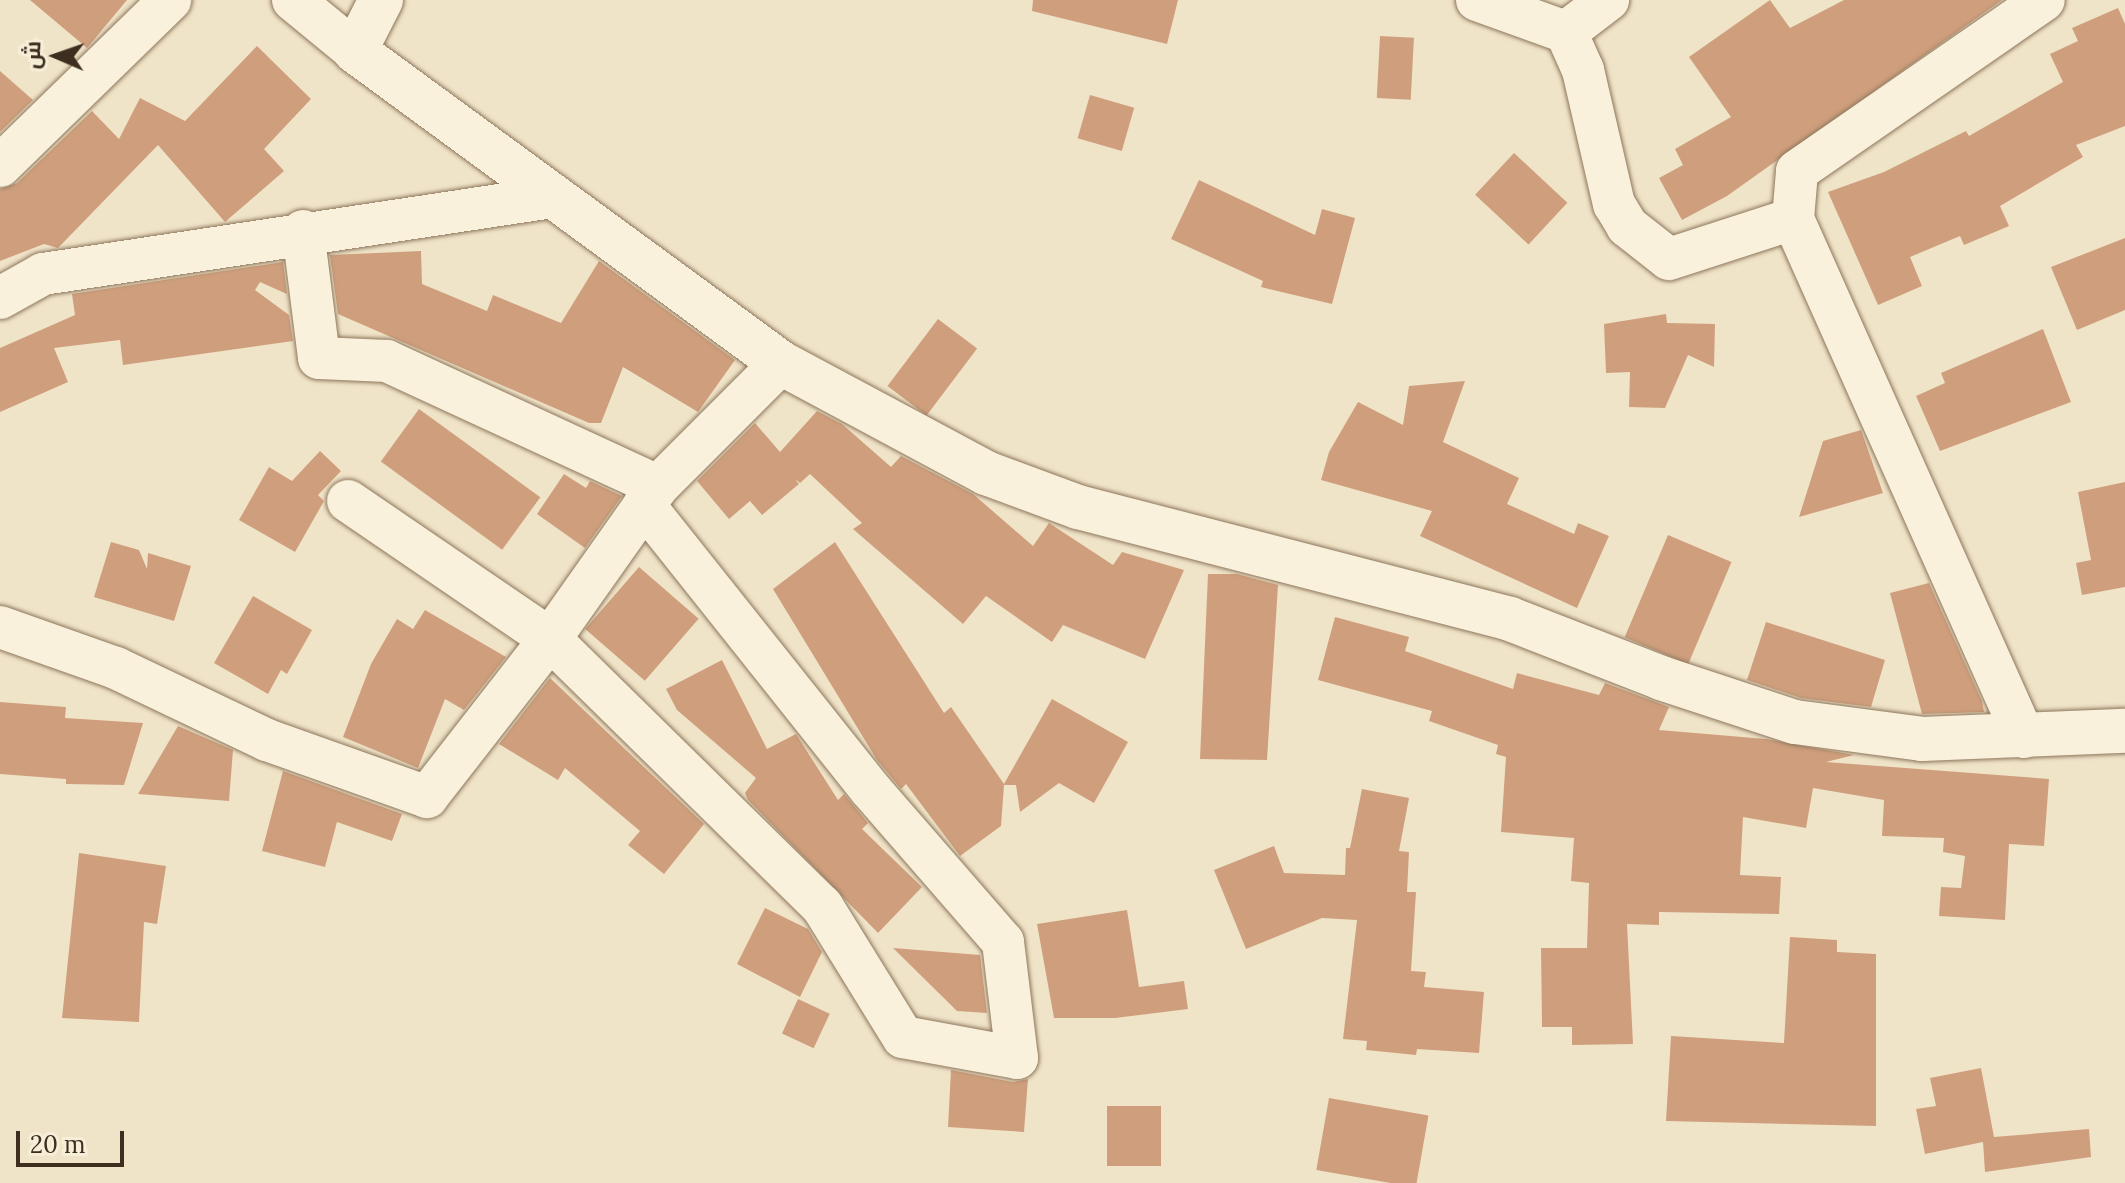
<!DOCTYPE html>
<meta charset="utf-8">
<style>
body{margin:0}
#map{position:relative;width:2125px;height:1183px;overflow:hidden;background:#f0e4c8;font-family:Lora,Cairo,serif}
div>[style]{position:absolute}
.building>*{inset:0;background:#cf9f7d;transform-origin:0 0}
.roads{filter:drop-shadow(0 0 2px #8d765c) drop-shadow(0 0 2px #8d765c)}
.minor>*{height:42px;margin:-21px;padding:0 21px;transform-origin:21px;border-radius:21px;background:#faf1dc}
.tertiary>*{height:44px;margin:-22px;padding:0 22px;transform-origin:22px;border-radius:22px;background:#faf1dc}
span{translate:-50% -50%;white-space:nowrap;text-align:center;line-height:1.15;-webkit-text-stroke:7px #f7eed8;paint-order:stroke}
.north{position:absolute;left:16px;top:16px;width:80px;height:80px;-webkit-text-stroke:6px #f7eed8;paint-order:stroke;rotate:272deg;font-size:22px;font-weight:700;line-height:32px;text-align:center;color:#3d2e20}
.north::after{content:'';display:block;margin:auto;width:28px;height:36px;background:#3d2e20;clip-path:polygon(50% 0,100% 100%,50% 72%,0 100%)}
.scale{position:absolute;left:16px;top:1131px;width:108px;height:36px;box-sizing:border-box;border:4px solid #3d2e20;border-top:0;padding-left:10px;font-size:24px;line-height:28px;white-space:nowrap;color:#3d2e20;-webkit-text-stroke:6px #f7eed8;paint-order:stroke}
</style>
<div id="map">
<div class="building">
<div style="clip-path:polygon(30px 0,127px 0,87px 48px)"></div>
<div style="clip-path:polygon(1033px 0,1178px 0,1167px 44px,1032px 11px)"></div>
<div style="clip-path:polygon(1770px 0,1790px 28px,1844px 0,2002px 0,1727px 196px,1682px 220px,1659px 178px,1683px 165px,1675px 149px,1731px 117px,1689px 57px)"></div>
<div style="clip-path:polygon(2118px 8px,2125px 24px,2125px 126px,2076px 145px,2083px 157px,2000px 206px,2009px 226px,1964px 245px,1960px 236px,1910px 257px,1922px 286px,1878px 305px,1828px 192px,1884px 172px,1966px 131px,1969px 136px,2063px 82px,2050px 54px,2078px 41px,2072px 28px)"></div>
<div style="left:1380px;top:36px;width:34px;height:62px;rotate:3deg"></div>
<div style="clip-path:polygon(257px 46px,311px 99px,264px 149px,284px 171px,225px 222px,158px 145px,58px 248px,44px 244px,0 261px,0 189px,17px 183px,92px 111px,119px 139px,140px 98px,185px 121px)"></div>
<div style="clip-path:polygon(0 71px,33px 100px,0 132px)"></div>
<div style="left:1090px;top:95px;width:46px;height:45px;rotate:16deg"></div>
<div style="left:1514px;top:153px;width:73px;height:57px;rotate:43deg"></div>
<div style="clip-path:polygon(1199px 180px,1315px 235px,1322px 209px,1355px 218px,1332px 304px,1261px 287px,1263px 281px,1171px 239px)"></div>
<div style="clip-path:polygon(2125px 238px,2125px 310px,2077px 330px,2051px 267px)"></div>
<div style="clip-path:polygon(421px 251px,422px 284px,487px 311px,493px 295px,561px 323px,599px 261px,735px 360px,698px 412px,623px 367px,601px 423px,589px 423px,338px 314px,330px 255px)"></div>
<div style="clip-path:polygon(283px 262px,287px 294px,260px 282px,255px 290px,289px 315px,293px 341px,123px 365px,120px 340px,54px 348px,68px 382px,0 412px,0 348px,75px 315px,72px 294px)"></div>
<div style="clip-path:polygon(1666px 314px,1667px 323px,1715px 324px,1714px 367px,1688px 355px,1665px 408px,1629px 407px,1630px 372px,1606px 373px,1604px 324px)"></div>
<div style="left:938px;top:319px;width:49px;height:84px;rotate:37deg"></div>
<div style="clip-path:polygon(2043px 329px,2071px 402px,1940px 451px,1916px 396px,1945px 383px,1941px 373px)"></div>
<div style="clip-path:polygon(1465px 381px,1443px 442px,1519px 478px,1507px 504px,1574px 534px,1578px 523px,1609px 536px,1577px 608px,1420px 536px,1432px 511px,1321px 480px,1329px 452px,1358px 402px,1403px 425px,1409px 386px)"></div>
<div style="left:419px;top:409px;width:150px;height:65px;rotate:36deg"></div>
<div style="clip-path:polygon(817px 411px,842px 424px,891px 467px,901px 456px,973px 494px,1033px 546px,1049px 523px,1113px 565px,1122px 552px,1184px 570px,1145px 659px,1063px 625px,1052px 642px,986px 596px,963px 624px,853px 529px,862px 523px,810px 474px,800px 483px,795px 479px,799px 484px,762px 515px,750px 501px,729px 519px,697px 481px,755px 423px,780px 452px)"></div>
<div style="clip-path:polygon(1861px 430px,1883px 493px,1799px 517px,1823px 441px)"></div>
<div style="clip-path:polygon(320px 451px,341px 471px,318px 495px,324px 501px,295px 552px,239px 520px,269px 467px,292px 481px)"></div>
<div style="clip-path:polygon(564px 474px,586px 488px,590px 481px,622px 496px,585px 548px,537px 514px)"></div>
<div style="clip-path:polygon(2125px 482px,2125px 587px,2082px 595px,2076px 563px,2091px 560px,2078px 492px)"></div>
<div style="left:1668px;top:535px;width:69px;height:111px;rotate:23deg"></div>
<div style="clip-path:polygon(111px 542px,139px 550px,147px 569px,148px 553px,191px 566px,174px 621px,94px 597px)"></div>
<div style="clip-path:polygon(835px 542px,944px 713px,951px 707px,1004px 784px,1052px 699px,1128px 742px,1094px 803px,1059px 783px,1020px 812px,1016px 785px,1004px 785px,1001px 826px,960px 856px,906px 784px,901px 789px,877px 760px,773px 589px)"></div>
<div style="left:639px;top:567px;width:79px;height:82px;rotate:41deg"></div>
<div style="clip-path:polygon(1208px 574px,1237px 574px,1278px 585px,1267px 760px,1200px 759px)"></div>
<div style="clip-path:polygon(1929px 583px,1982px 701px,1984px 712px,1922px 714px,1890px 593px)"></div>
<div style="clip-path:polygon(253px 596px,312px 630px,287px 674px,281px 670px,268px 694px,214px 663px)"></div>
<div style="clip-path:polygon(425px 610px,506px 657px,464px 710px,445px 699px,418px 768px,343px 737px,371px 664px,397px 619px,413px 629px)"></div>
<div style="clip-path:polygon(1335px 617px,1409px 637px,1405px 651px,1513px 689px,1517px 673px,1599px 695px,1605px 683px,1669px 707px,1659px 730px,1766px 739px,1854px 755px,1826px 762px,2049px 779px,2044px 846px,2009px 844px,2005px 920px,1939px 916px,1941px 887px,1961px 888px,1965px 856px,1943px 852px,1944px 838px,1882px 836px,1884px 800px,1813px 788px,1806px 828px,1743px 817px,1740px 875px,1781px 877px,1779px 914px,1659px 912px,1659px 925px,1627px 924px,1633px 1044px,1572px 1045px,1572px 1027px,1542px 1027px,1541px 948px,1587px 948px,1589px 883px,1571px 881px,1574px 838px,1501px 832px,1506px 757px,1496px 754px,1498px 745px,1429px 721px,1432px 711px,1318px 680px)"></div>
<div style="clip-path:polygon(1766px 622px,1885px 660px,1871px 707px,1801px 698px,1747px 680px)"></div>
<div style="clip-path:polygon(722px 660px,767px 749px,796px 734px,838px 800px,844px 794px,868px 823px,862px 829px,922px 887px,878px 933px,748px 800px,745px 793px,756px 778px,677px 710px,666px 689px)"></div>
<div style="clip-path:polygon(550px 678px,704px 824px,664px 874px,628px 845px,640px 831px,565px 768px,558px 780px,499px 744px)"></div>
<div style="clip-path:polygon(0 702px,66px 707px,65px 718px,143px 723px,124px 785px,66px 784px,66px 779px,0 774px)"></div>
<div style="clip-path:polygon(178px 726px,233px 750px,229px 801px,138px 794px)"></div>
<div style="clip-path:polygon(283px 771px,402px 814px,392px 841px,337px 822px,325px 867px,262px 851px)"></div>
<div style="clip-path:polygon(1362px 789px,1409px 798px,1399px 851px,1409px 852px,1407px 892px,1416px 892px,1411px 971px,1426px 972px,1424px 987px,1484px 992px,1479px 1053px,1417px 1049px,1416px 1055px,1366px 1050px,1367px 1041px,1343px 1039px,1357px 920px,1322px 918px,1246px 949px,1214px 870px,1274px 846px,1284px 873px,1345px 875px,1346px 848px,1350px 848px)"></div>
<div style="clip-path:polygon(79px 853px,166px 866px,157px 924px,144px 922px,139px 1022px,62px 1018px)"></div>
<div style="clip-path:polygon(765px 908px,808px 929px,822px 952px,800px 997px,737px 964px)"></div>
<div style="clip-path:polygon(1127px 910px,1139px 987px,1184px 981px,1188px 1009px,1115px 1018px,1054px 1018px,1037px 924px)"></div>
<div style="clip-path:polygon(1790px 937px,1837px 940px,1837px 952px,1876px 954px,1876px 1126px,1666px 1121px,1671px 1036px,1784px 1043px)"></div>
<div style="clip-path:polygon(893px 948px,980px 955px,987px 1013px,957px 1011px)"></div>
<div style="left:798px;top:999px;width:35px;height:38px;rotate:25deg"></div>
<div style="clip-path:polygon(1981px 1068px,1994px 1137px,2089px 1129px,2091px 1157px,1985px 1172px,1983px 1142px,1925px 1154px,1916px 1109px,1936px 1106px,1930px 1078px)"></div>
<div style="clip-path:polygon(951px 1070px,1013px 1082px,1028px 1079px,1024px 1132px,948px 1127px)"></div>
<div style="left:1329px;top:1098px;width:101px;height:73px;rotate:10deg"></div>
<div style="left:1107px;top:1106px;width:54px;height:60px"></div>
</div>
<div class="roads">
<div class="minor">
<div style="left:293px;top:0;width:80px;rotate:39.4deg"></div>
<div style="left:1477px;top:0;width:95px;rotate:19.8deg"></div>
<div style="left:1566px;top:32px;width:42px;rotate:65.9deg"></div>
<div style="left:1583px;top:70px;width:138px;rotate:77deg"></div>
<div style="left:1614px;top:204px;width:26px;rotate:59deg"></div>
<div style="left:1627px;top:226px;width:53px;rotate:38.2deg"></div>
<div style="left:1669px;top:259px;width:130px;rotate:-17.9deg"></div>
<div style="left:1566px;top:32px;width:53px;rotate:-37.3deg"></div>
<div style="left:0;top:166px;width:238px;rotate:-44.3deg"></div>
<div style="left:303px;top:231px;width:128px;rotate:82.8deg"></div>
<div style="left:319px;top:358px;width:68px;rotate:2.5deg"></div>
<div style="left:387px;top:361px;width:298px;rotate:24.8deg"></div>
<div style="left:0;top:298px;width:49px;rotate:-29.2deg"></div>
<div style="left:43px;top:274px;width:515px;rotate:-8.6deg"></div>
<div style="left:348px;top:501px;width:245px;rotate:34.3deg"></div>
<div style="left:550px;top:639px;width:381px;rotate:44.5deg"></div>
<div style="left:822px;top:906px;width:154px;rotate:58.3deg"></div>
<div style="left:903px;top:1037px;width:116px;rotate:10.4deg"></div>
<div style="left:1017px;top:1058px;width:117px;rotate:-96.9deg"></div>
<div style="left:1003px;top:942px;width:203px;rotate:-131deg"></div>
<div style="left:870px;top:789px;width:363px;rotate:-128.5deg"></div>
<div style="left:0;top:627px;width:123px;rotate:19.5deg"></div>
<div style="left:116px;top:668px;width:167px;rotate:25.5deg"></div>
<div style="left:267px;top:740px;width:170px;rotate:19.6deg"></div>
<div style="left:427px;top:797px;width:200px;rotate:-52.1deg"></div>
<div style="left:550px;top:639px;width:187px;rotate:-54.8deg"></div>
<div style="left:658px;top:486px;width:174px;rotate:-45deg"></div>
<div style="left:2024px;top:737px;width:567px;rotate:-114.03deg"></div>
<div style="left:1793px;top:219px;width:48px;rotate:-85.2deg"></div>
<div style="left:1797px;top:171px;width:300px;rotate:-34.7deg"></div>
</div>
<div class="tertiary">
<div style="left:381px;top:0;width:57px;rotate:117deg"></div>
<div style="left:355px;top:51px;width:528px;rotate:36.22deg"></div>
<div style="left:781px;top:363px;width:233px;rotate:28.2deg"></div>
<div style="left:986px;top:473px;width:98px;rotate:20.3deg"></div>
<div style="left:1078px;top:507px;width:446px;rotate:14.5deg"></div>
<div style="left:1510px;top:619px;width:162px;rotate:21.3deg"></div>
<div style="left:1661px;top:678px;width:141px;rotate:18.2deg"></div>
<div style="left:1795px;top:722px;width:128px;rotate:7.6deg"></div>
<div style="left:1922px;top:739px;width:203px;rotate:-2.3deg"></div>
</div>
</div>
<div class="north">ش</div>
<div class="scale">20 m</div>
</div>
